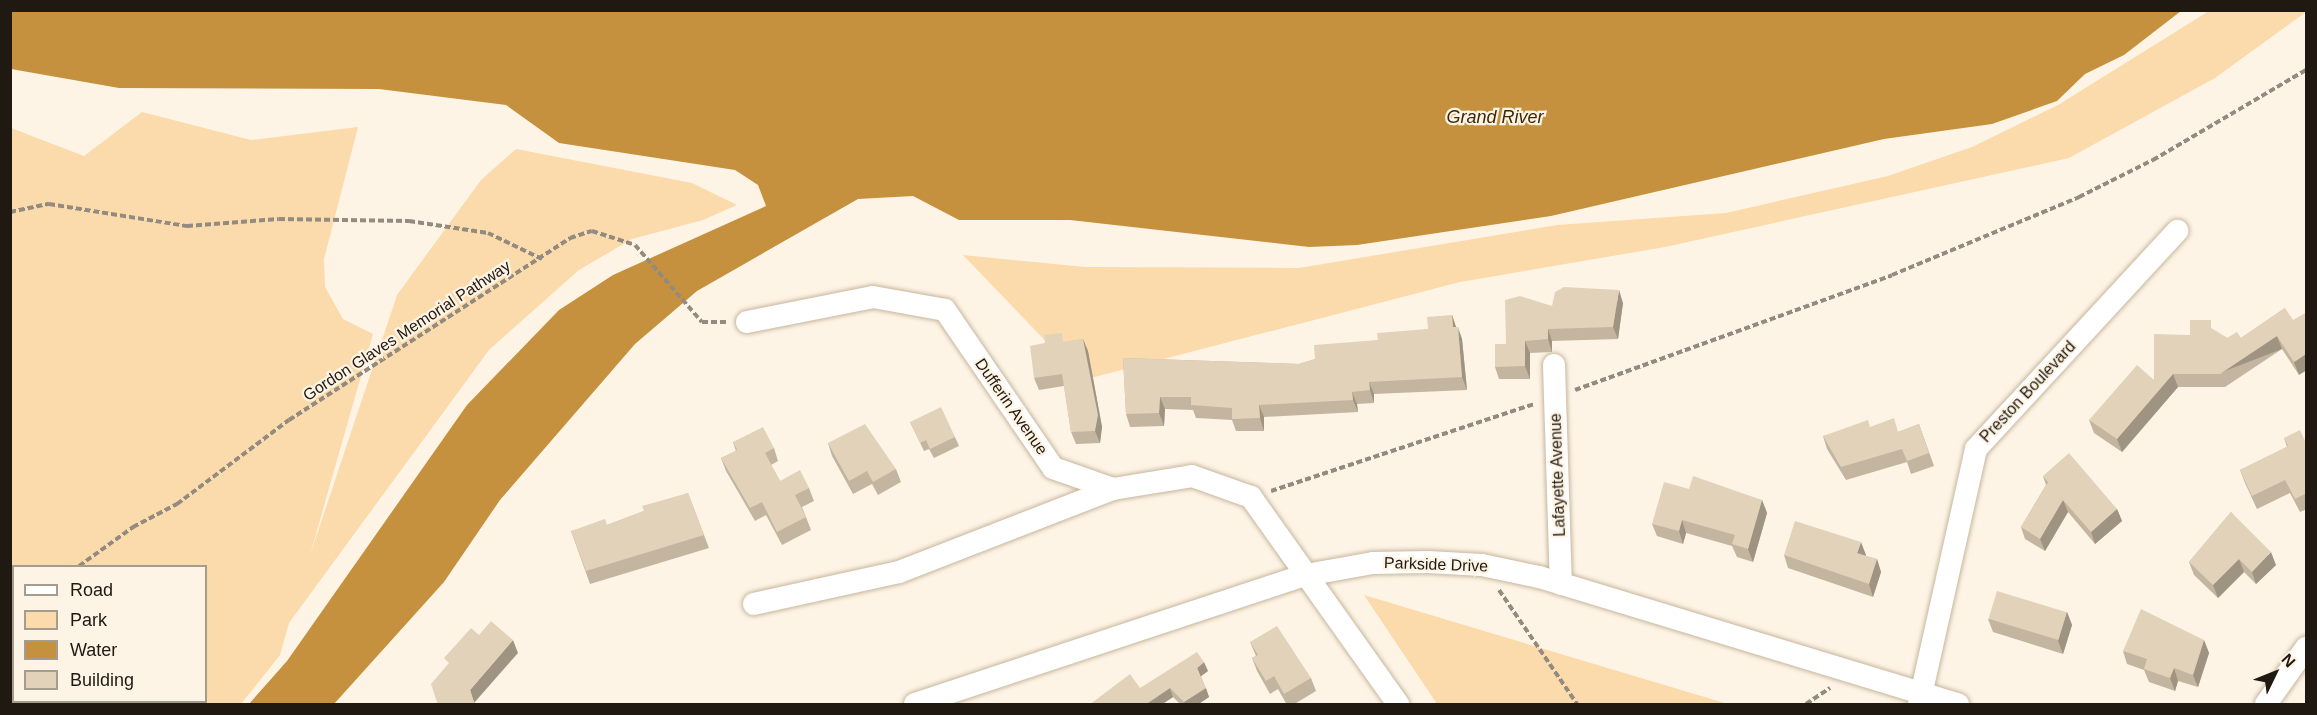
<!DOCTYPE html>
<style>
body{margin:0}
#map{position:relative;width:2317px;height:715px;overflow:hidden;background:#fef4e5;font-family:Helvetica,sans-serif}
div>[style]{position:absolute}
.green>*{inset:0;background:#fbdaab}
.water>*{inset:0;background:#c5913f}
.path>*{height:4px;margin-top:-2px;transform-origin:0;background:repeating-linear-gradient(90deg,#938b7f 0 6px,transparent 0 9px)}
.roads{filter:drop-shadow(0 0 2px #c6b69e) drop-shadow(0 0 2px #c6b69e)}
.street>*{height:22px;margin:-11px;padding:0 11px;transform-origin:11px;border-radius:11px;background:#fff}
.wall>*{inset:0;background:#c3b5a0}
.shaded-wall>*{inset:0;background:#9f9382;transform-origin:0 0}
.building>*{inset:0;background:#e3d2ba;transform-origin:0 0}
span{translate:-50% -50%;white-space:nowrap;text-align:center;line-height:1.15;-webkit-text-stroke:4.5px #fef4e5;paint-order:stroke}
.street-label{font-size:16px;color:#201911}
.water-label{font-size:18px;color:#3e2905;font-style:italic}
.frame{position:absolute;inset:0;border:12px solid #201911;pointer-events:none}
.legend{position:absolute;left:12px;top:565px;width:195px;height:138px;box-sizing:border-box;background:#fef4e5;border:2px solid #a59c90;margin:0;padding:8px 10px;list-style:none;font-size:18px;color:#201911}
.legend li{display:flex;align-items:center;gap:12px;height:30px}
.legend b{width:30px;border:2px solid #a59c90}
.north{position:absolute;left:2245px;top:643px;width:60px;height:60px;-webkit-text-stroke:4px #fef4e5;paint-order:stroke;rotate:47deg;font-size:16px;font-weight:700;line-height:24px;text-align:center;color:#201911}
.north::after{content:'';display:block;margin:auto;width:21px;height:27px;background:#201911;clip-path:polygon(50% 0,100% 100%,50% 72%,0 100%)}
</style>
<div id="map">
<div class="green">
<div style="clip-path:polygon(2209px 11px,2306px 12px,2215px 78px,2069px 158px,1665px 247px,1460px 282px,1083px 380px,963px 255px,1085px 267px,1299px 268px,1557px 225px,1726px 213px,1888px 176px,1972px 147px,2058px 105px)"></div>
<div style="clip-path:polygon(evenodd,142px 112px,251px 140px,358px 127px,324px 259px,325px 287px,343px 319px,373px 334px,310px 555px,397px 295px,481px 180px,516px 149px,692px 183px,737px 205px,703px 220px,632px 239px,579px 270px,489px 350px,289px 623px,280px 655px,241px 704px,11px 704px,11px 128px,84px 156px,142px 112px,14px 566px,206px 566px,206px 702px,14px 702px,14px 566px)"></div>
<div style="clip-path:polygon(1364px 595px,1728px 704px,1437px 704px)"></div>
</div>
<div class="water">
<div style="clip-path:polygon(10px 11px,11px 10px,2181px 11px,2124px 55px,2085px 74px,2057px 101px,1992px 124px,1884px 139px,1551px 216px,1357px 245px,1309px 247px,1070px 220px,959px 220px,913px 196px,858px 199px,697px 291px,635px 344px,500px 500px,444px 582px,334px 704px,249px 704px,287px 661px,467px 405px,559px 310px,613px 275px,766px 206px,758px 185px,735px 170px,559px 143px,506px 105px,379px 89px,119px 88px,11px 69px)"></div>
</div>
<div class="path">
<div style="left:10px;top:212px;width:40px;rotate:-12deg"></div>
<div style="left:49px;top:204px;width:140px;rotate:9.1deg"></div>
<div style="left:187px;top:226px;width:92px;rotate:-4.4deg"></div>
<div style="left:279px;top:219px;width:130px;rotate:0.9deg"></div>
<div style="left:409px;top:221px;width:80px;rotate:8.6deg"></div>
<div style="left:488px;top:233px;width:60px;rotate:25.7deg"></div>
<div style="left:1575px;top:390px;width:337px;rotate:-19.9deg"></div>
<div style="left:1892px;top:275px;width:203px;rotate:-22.6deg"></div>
<div style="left:2079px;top:197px;width:83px;rotate:-26.6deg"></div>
<div style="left:2153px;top:160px;width:178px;rotate:-30.5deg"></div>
<div style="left:1271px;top:491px;width:277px;rotate:-18.3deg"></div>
<div style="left:79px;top:566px;width:67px;rotate:-35.8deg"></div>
<div style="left:133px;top:527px;width:50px;rotate:-27.6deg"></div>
<div style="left:177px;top:504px;width:140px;rotate:-36.9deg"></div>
<div style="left:289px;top:420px;width:335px;rotate:-32.9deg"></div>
<div style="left:570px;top:238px;width:23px;rotate:-18deg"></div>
<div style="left:592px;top:231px;width:45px;rotate:18deg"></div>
<div style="left:635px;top:245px;width:102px;rotate:49deg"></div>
<div style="left:702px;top:322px;width:26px"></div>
<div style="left:1499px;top:590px;width:138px;rotate:55.6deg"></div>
<div style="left:10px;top:596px;width:4px;rotate:-14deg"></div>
<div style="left:1806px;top:704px;width:29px;rotate:-34deg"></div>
</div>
<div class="roads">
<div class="street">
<div style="left:747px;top:322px;width:128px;rotate:-11.2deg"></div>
<div style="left:873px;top:297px;width:73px;rotate:10.2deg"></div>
<div style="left:945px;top:310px;width:191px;rotate:55.6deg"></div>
<div style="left:1053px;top:468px;width:64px;rotate:19.3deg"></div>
<div style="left:1113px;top:489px;width:80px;rotate:-9.3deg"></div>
<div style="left:1192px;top:476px;width:63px;rotate:19.6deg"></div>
<div style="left:1251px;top:497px;width:254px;rotate:54.6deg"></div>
<div style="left:1554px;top:365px;width:219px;rotate:88.2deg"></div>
<div style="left:754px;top:604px;width:148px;rotate:-12.4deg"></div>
<div style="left:899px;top:572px;width:230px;rotate:-21.2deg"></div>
<div style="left:915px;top:704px;width:412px;rotate:-18.3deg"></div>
<div style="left:1306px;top:575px;width:68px;rotate:-10.2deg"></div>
<div style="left:1373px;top:563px;width:55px;rotate:-1deg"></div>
<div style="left:1428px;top:562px;width:54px;rotate:3.2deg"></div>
<div style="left:1482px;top:565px;width:58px;rotate:11.9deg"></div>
<div style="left:1539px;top:577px;width:438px;rotate:16.9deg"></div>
<div style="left:1919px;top:704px;width:261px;rotate:-77.4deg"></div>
<div style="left:1976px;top:449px;width:297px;rotate:-47.3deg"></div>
<div style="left:2266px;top:704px;width:69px;rotate:-54.5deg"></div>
</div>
</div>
<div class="wall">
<div style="clip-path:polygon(1623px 303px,1618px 339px,1552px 341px,1552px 352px,1530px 353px,1530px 379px,1499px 379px,1495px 367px,1506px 344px,1552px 306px)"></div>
<div style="clip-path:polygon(2285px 308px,2299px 375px,2282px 349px,2225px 387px,2178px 387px,2122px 452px,2094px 433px,2089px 420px,2154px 380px,2190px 335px,2214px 330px,2227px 338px,2241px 338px)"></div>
<div style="clip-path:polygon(1452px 315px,1456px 327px,1462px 339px,1467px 390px,1374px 394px,1374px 403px,1357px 404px,1358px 412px,1264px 417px,1264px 431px,1236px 431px,1232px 420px,1196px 418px,1193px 410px,1165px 409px,1164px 426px,1130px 427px,1126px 414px,1123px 358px,1299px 364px,1378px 340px,1428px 329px)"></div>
<div style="clip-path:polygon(1083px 339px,1088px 351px,1102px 427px,1100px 443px,1076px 444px,1071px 432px,1064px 386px,1039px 390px,1034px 378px,1065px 342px)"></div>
<div style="clip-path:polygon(910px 422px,955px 437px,959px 446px,934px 458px,929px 449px,924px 451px)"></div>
<div style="clip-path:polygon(1919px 424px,1934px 466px,1911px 474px,1907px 462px,1846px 480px,1827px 449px,1823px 436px,1870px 427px,1898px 432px)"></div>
<div style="clip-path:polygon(2284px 438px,2307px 445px,2307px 509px,2300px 512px,2290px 493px,2257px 509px,2245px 483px,2240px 470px,2287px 447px)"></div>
<div style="clip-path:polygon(733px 442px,774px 448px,778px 461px,771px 465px,780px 481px,809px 488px,814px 501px,802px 507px,806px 517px,811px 530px,782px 545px,766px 515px,755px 521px,726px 471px,721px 458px,736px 451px)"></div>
<div style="clip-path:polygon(828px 443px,896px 469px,901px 482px,878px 495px,872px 484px,853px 494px,832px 456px)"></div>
<div style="clip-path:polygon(2043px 476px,2117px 509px,2122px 521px,2095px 544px,2068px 512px,2045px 551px,2025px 539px,2021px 527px,2046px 485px)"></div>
<div style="clip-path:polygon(1689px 489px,1762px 500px,1767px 513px,1753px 562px,1737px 557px,1732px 546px,1686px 533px,1683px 544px,1657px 536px,1652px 524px)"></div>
<div style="clip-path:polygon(688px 493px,709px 548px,590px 584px,571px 531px,607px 525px,644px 511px)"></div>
<div style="clip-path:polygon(2231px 512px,2276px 565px,2256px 584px,2244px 572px,2218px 598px,2194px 575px,2189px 562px)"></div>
<div style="clip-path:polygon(1784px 555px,1866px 555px,1865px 556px,1877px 559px,1881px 572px,1873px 597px,1788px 568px)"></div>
<div style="clip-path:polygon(2067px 612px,2072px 625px,2063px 654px,1993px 632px,1988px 619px)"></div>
<div style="clip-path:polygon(2204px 640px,2209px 653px,2198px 687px,2178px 681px,2175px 691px,2149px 682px,2144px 670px,2127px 664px,2123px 651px)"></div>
<div style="clip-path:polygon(1250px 642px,1311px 678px,1316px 691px,1293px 705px,1287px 705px,1278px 689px,1270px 694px,1257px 671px,1252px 658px,1256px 656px)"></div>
<div style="clip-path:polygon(1208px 671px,1201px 676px,1209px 697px,1197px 705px,1181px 705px,1173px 697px,1161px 705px,1089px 705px,1140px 688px)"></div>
</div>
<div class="shaded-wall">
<div style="clip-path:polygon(1619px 290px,1623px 303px,1618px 339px,1613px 327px)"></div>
<div style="clip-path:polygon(1452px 315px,1456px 327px,1453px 327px)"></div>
<div style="clip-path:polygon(1458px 327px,1462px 339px,1467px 390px,1462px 377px)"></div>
<div style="clip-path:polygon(1548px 329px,1552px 341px,1552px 352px,1548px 339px)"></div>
<div style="left:2277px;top:336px;width:14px;height:69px;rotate:69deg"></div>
<div style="clip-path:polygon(1083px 339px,1088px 351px,1102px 427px,1100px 443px,1095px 431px)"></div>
<div style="clip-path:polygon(1525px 341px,1530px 353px,1530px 379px,1525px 366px)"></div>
<div style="clip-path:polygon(2307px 353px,2307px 370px,2299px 375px,2294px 362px)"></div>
<div style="clip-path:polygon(2173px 374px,2178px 387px,2122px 452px,2117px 439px)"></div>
<div style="clip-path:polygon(1369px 382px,1374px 394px,1374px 403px,1370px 390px)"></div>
<div style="clip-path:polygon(1352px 392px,1357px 404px,1358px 412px,1353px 400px)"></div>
<div style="clip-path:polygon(1160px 397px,1165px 409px,1164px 426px,1159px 413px)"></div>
<div style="clip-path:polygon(1259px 405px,1264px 417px,1264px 431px,1260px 418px)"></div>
<div style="clip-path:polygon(1762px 500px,1767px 513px,1753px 562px,1748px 549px)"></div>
<div style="clip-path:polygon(2063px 500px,2068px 512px,2045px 551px,2040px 539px)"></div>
<div style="clip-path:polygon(2117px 509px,2122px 521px,2095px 544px,2091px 532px)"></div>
<div style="clip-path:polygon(1682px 520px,1686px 533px,1683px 544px,1679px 531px)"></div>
<div style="clip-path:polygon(1861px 542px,1866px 555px,1862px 566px,1857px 553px)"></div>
<div style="clip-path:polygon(2271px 552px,2276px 565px,2256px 584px,2252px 572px)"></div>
<div style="clip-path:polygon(1877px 559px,1881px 572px,1873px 597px,1869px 584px)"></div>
<div style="clip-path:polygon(2239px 559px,2244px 572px,2218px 598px,2213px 585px)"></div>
<div style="clip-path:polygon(2067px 612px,2072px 625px,2063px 654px,2058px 641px)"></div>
<div style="clip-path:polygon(513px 640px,518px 653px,474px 703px,470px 690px)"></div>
<div style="clip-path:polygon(2204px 640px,2209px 653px,2198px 687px,2193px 675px)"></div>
<div style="clip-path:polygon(1204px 662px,1208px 671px,1200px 677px,1197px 668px)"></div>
<div style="clip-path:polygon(2174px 668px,2178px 681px,2175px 691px,2170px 678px)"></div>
<div style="clip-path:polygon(1170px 688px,1173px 697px,1161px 705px,1145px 705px)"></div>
<div style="clip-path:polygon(1206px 688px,1209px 697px,1197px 705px,1185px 705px,1184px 702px)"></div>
</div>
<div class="building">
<div style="clip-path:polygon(1564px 287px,1619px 290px,1613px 327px,1548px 329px,1548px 339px,1525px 341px,1525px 366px,1495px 367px,1495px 344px,1506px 344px,1505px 300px,1520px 296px,1552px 306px,1555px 292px)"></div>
<div style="clip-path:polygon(2285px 308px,2293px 320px,2307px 312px,2307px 353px,2294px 362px,2277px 336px,2220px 374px,2173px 374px,2117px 439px,2089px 420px,2137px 365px,2154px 380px,2154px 334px,2190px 335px,2190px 320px,2211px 320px,2211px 328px,2227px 338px,2237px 332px,2241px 338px)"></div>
<div style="clip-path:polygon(1452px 315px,1453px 327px,1458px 327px,1462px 377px,1369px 382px,1370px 390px,1352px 392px,1353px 400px,1259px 405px,1260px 418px,1232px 419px,1232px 408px,1191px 405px,1191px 397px,1160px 397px,1159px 413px,1126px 414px,1123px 358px,1299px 364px,1315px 359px,1314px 345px,1378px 340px,1377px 333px,1428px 329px,1427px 317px)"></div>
<div style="clip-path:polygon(1062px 333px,1063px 342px,1083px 339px,1098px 415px,1095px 431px,1071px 432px,1062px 374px,1034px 378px,1030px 346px,1045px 343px,1044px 335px)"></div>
<div style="clip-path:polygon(941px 407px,955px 437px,930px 449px,926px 440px,920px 443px,910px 422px)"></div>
<div style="clip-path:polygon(1894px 418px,1898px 432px,1919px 424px,1929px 453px,1907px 461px,1902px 449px,1841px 467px,1823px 436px,1868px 420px,1870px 427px)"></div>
<div style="clip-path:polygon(865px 424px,896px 469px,873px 482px,867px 471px,849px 481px,828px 443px)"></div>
<div style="clip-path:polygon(763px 427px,774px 448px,765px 453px,780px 481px,800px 470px,809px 488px,795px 495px,806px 517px,777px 532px,762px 502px,750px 508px,721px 458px,737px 450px,733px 442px)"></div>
<div style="clip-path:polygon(2300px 430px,2307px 445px,2307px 493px,2295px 499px,2285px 480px,2252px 496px,2240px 470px,2288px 446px,2284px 438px)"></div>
<div style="clip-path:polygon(2069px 453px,2117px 509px,2091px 532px,2063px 500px,2040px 539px,2021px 527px,2048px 482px,2043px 476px)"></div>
<div style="clip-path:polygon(1693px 476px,1762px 500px,1748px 549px,1732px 544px,1735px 535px,1682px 520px,1679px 531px,1652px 524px,1664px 482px,1689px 489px)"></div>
<div style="clip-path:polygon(688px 493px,704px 535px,586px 571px,571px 531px,605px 519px,607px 525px,644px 511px,642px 506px)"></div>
<div style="clip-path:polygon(2231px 512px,2271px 552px,2252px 572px,2239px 559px,2213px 585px,2189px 562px)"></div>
<div style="clip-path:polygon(1795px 521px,1861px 542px,1857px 553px,1877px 559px,1869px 584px,1784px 555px)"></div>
<div style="left:1997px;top:591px;width:73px;height:29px;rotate:17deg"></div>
<div style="clip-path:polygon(2141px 609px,2204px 640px,2193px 675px,2174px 668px,2170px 678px,2144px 669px,2147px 659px,2123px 651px)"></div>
<div style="clip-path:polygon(491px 621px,513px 640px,470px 690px,475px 705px,438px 705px,431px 684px,449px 663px,444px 658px,471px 628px,479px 635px)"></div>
<div style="clip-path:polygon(1277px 626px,1311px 678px,1284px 694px,1274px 676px,1266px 681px,1252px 658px,1258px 655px,1250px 642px)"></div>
<div style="clip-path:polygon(1197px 652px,1204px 662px,1197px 668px,1206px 688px,1184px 702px,1170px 688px,1145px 705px,1089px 705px,1130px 674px,1140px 688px)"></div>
</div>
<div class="street-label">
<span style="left:407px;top:331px;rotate:-33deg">Gordon Glaves Memorial Pathway</span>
<span style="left:2028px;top:392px;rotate:-47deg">Preston Boulevard</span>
<span style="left:1011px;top:407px;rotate:55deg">Dufferin Avenue</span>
<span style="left:1558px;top:475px;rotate:-92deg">Lafayette Avenue</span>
<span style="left:1436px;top:565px;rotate:2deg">Parkside Drive</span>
</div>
<div class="water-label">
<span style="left:1495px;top:117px">Grand River</span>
</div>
<div class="frame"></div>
<ul class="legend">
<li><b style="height:8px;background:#fff"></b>Road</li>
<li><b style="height:16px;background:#fbdaab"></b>Park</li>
<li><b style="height:16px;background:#c5913f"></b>Water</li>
<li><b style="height:16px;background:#e3d2ba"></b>Building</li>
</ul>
<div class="north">N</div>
</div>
